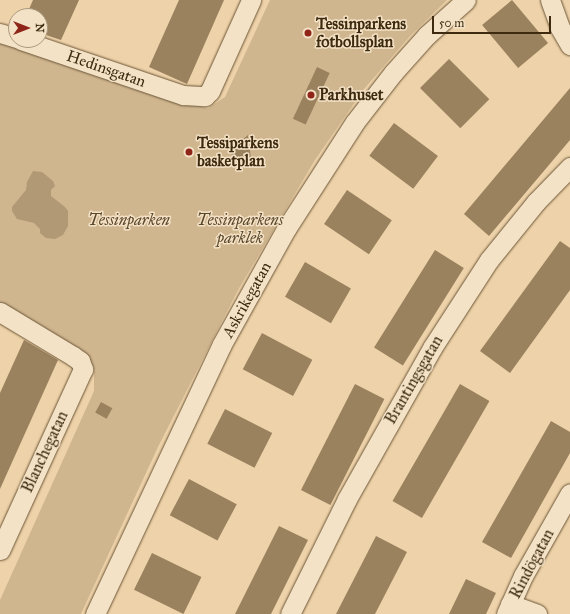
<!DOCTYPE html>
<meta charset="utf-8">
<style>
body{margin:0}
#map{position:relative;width:570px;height:614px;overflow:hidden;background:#eed2a9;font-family:"IM FELL Great Primer",serif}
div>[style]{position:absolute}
.green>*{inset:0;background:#d0b68f}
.water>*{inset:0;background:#b29975}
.building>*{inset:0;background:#9a825f;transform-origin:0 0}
.roads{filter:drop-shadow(0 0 1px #6a5536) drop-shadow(0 0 1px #6a5536)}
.minor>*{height:19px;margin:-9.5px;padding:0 9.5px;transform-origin:9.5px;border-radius:9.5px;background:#f4e2c7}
.dots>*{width:11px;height:11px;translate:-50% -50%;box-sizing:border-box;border:2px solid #f4e2c7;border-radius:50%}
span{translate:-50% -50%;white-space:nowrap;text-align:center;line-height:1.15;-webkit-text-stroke:3px #f4e2c7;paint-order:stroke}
.poi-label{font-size:16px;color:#3e2b0f;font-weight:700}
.left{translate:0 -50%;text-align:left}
.street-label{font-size:16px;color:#3e2b0f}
.park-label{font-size:16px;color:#5b4729;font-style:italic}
.north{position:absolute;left:8px;top:8px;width:40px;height:40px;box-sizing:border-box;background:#f4e2c7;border:1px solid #ab997d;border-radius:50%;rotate:90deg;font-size:11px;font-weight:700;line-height:16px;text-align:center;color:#3e2b0f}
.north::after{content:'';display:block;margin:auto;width:14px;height:18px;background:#8f2418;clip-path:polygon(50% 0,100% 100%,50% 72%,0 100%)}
.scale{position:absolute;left:432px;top:16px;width:119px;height:18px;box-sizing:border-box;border:2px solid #3e2b0f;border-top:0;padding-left:5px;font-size:12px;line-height:14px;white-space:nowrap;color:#3e2b0f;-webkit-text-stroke:3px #f4e2c7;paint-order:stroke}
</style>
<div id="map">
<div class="green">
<div style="clip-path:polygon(270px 0,447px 0,410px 36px,364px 89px,315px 160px,238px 290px,158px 447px,81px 614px,0 614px,0 600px,94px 391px,94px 368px,80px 350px,0 303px,0 40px,184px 102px,208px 108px,225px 97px)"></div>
</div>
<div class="water">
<div style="clip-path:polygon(33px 171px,42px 172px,53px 181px,55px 186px,51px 190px,51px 196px,65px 207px,68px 211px,68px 226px,63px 235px,55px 239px,46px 238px,40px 233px,40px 229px,34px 223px,17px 219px,12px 211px,12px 207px,26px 190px,27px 182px)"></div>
</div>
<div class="building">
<div style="clip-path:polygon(33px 0,79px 0,61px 40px,40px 33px,40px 16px,26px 16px)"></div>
<div style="clip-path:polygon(179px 0,224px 0,187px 84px,149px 67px)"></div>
<div style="left:512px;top:0;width:56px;height:39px;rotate:50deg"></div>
<div style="left:449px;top:59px;width:57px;height:41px;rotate:45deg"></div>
<div style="left:317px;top:67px;width:14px;height:57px;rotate:25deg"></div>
<div style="clip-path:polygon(570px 88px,570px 140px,489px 236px,464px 214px)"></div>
<div style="left:394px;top:123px;width:55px;height:41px;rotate:37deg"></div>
<div style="clip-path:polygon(248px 135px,251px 159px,237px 161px,229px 151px)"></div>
<div style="left:347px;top:190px;width:54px;height:41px;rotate:34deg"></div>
<div style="clip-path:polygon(560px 241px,570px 248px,570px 290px,510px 373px,480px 351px)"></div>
<div style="left:435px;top:250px;width:34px;height:115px;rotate:32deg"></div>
<div style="left:305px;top:262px;width:53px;height:40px;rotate:30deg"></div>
<div style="left:262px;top:333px;width:57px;height:41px;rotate:28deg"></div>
<div style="clip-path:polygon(24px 340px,58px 360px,0 489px,0 393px)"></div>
<div style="left:355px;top:384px;width:33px;height:119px;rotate:27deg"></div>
<div style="left:460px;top:384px;width:34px;height:135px;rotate:30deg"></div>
<div style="left:101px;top:402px;width:13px;height:12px;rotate:29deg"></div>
<div style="left:225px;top:409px;width:53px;height:39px;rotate:27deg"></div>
<div style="clip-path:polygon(551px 421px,570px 432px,570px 453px,511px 558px,482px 542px)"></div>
<div style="left:189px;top:479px;width:54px;height:41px;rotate:28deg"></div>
<div style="clip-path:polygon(279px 526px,308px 540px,271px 614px,235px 614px)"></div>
<div style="clip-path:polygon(376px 536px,407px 552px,375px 614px,336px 614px)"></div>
<div style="left:152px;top:553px;width:55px;height:41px;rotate:26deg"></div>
<div style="clip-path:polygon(466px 579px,496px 593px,486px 614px,449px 614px)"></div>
</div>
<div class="roads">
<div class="minor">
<div style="left:550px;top:0;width:30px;rotate:70deg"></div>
<div style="left:560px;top:28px;width:20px;rotate:60deg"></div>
<div style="left:0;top:33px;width:17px;rotate:17deg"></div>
<div style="left:21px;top:40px;width:171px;rotate:18.8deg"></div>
<div style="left:183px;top:95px;width:22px;rotate:3deg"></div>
<div style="left:205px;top:96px;width:7px;rotate:-45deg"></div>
<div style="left:210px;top:91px;width:100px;rotate:-65.7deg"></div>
<div style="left:0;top:312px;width:85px;rotate:31.1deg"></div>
<div style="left:73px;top:356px;width:9px;rotate:36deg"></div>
<div style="left:80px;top:361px;width:9px;rotate:69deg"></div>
<div style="left:83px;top:369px;width:199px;rotate:114.6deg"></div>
<div style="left:510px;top:604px;width:29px;rotate:20deg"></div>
<div style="left:95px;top:614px;width:298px;rotate:-64.8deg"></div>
<div style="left:222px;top:344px;width:132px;rotate:-60.9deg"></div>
<div style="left:286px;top:229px;width:127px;rotate:-57.2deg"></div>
<div style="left:355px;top:122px;width:62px;rotate:-52.2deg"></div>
<div style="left:393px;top:73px;width:51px;rotate:-48.2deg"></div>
<div style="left:427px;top:35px;width:52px;rotate:-41.9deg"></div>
<div style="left:290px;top:614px;width:128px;rotate:-63.6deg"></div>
<div style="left:347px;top:499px;width:173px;rotate:-60.6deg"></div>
<div style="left:432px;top:348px;width:105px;rotate:-57.1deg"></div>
<div style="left:489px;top:260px;width:75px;rotate:-51deg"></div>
<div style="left:536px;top:202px;width:49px;rotate:-45.8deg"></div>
<div style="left:506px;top:614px;width:42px;rotate:-65.9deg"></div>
<div style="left:523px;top:576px;width:95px;rotate:-60.5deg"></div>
</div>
</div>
<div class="dots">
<div style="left:308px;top:33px;background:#8f2418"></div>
<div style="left:311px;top:95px;background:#8f2418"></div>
<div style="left:189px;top:152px;background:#8f2418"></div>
</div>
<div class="poi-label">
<span class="left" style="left:316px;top:33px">Tessinparkens<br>fotbollsplan</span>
<span class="left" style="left:319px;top:95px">Parkhuset</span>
<span class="left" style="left:197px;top:152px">Tessiparkens<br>basketplan</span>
</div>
<div class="street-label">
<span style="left:106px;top:69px;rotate:19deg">Hedinsgatan</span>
<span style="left:247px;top:300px;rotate:-61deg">Askrikegatan</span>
<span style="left:414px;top:380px;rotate:-60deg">Brantingsgatan</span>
<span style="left:45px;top:452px;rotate:-65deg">Blanchegatan</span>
<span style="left:532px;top:564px;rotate:-62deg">Rindögatan</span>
</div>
<div class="park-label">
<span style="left:129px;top:220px">Tessinparken</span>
<span style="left:240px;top:229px">Tessinparkens<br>parklek</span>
</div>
<div class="north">N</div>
<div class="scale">50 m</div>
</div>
